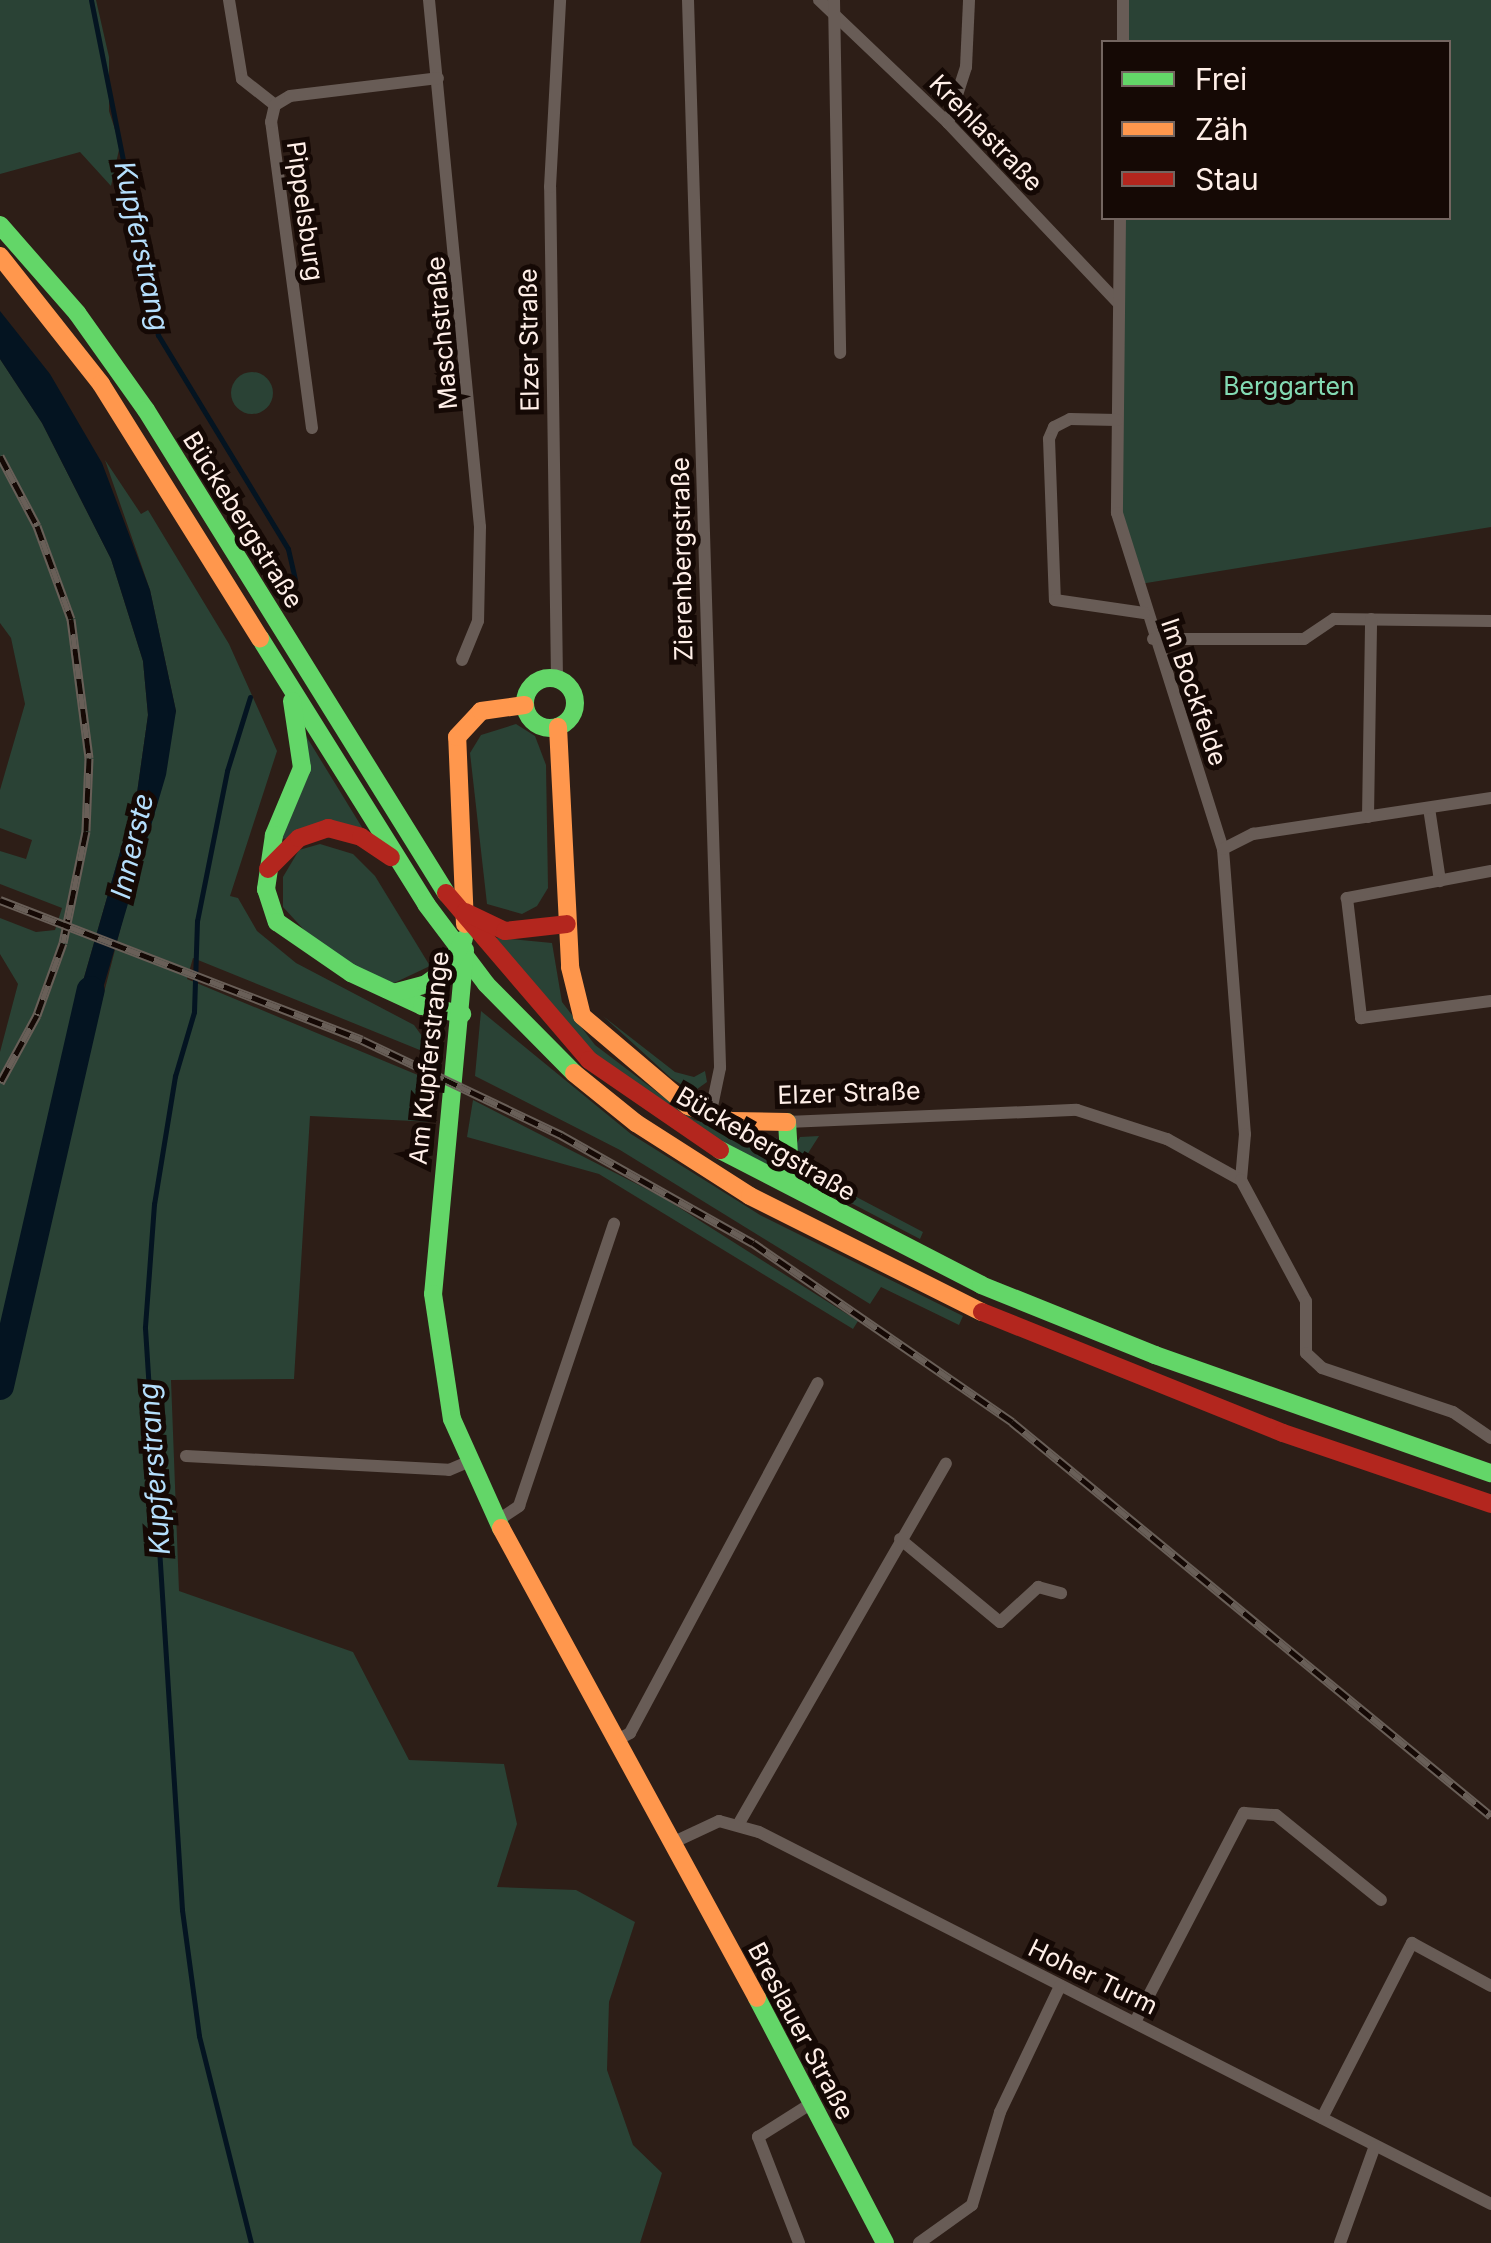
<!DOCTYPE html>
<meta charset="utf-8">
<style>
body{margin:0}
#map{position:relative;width:1491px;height:2243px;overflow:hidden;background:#2d1e17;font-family:Inter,sans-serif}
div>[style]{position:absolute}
.green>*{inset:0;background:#2a4235}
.round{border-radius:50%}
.water>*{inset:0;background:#041421}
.stream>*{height:5px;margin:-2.5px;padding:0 2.5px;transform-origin:2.5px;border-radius:2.5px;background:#041421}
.river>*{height:28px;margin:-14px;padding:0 14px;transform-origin:14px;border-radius:14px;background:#041421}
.street>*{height:12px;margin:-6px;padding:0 6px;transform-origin:6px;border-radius:6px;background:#685c56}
.fast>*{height:18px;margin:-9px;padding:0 9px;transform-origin:9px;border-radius:9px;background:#63d668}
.fast>.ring{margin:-9px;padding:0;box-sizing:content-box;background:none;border:18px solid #63d668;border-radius:50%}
.slow>*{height:18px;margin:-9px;padding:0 9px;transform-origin:9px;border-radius:9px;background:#ff974d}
.jam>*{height:18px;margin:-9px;padding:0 9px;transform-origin:9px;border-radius:9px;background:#b3261e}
.rail>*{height:9px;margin-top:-4.5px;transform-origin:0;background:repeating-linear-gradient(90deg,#150905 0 15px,#695f58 0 30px);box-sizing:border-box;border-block:2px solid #695f58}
span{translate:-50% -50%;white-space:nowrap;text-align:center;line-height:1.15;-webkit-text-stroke:10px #150905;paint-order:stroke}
.street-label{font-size:25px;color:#ffefe8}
.park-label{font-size:25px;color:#83dab3}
.water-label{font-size:28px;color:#b5dffd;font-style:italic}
.legend{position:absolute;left:1101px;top:40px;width:350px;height:180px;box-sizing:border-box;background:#150905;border:2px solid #736560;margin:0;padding:12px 18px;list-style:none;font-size:30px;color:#ffefe8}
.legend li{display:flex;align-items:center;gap:20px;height:50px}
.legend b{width:50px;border:2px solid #736560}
</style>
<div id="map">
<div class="green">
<div style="clip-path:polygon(0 0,96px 0,109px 57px,109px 111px,120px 145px,111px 186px,80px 152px,0 174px)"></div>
<div style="clip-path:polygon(1128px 0,1491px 0,1491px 527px,1134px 585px,1120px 536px,1124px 218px,1448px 218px,1448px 42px,1127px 42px)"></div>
<div style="clip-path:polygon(0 359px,42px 423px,111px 559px,143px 661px,148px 715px,137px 793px,71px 1023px,83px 1075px,176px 711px,150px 590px,105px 460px,141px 514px,148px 510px,229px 644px,277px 751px,230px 896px,238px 898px,257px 931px,296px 963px,414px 1025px,437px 1057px,193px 958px,187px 979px,437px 1083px,433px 1122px,310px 1116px,294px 1379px,171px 1380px,179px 1591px,353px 1652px,409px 1760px,504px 1764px,517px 1824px,497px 1887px,576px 1890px,635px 1922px,609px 2002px,607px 2070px,633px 2145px,662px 2173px,640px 2243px,0 2243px,0 1052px,18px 984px,0 954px,0 918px,36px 932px,55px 930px,62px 908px,0 884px,0 851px,26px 859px,32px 840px,0 828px,0 790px,25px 704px,11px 638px,0 623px)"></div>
<div class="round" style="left:231px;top:372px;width:42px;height:42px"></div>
<div style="clip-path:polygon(516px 724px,535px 736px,546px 765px,548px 888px,537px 906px,522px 914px,487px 904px,470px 753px,481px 735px)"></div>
<div style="clip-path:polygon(306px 736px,363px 829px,281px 839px,308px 776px)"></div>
<div style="clip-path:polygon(320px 844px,353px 854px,375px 876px,430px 966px,394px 983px,351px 966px,306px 932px,283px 907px,283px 877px,299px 850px)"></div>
<div style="clip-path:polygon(490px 937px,552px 943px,562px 1002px,595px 1045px,694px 1120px,777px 1138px,780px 1172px,739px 1156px,589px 1050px)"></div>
<div style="clip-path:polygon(481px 1011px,631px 1134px,760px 1215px,963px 1316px,959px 1325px,881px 1287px,870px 1304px,620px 1150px,475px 1076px)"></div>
<div style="clip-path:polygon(603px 1016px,675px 1072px,694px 1077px,705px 1071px,707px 1082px,693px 1092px,671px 1078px)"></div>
<div style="clip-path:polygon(473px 1100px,664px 1198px,858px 1321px,853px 1329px,599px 1174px,467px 1137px)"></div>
<div style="clip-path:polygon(819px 1136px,805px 1158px,807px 1171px,923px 1232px,920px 1239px,805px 1179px,794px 1149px,800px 1137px)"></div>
</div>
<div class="water">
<div style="clip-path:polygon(0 311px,50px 374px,102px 463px,150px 590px,176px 711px,166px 775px,91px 1029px,71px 1023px,137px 793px,148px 715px,143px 661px,111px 559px,42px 423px,0 359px)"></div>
</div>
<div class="stream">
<div style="left:91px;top:0;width:342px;rotate:78.7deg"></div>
<div style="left:158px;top:335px;width:250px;rotate:58.7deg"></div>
<div style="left:288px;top:549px;width:31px;rotate:77deg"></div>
<div style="left:250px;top:697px;width:77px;rotate:107.3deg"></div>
<div style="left:227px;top:771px;width:153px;rotate:101.3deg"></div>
<div style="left:197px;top:921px;width:91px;rotate:91.9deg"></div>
<div style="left:194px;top:1012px;width:67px;rotate:106.5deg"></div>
<div style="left:175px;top:1076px;width:130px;rotate:99.3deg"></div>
<div style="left:154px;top:1204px;width:124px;rotate:94.2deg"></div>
<div style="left:145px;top:1328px;width:583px;rotate:86.36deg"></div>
<div style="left:182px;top:1910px;width:127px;rotate:82.3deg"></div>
<div style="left:199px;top:2036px;width:213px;rotate:75.9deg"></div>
</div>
<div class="river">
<div style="left:0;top:1386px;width:406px;rotate:-77.1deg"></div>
</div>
<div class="street">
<div style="left:229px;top:0;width:80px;rotate:80.7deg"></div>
<div style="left:242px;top:79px;width:42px;rotate:38.2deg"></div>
<div style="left:429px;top:0;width:529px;rotate:84.47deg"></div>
<div style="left:480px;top:527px;width:94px;rotate:91.2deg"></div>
<div style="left:478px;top:621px;width:42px;rotate:112.3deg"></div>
<div style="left:688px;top:0;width:1068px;rotate:88.28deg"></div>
<div style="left:720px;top:1068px;width:49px;rotate:101.8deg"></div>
<div style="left:819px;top:0;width:178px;rotate:43.6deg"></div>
<div style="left:948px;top:123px;width:248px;rotate:46.6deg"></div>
<div style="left:834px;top:0;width:353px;rotate:89deg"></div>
<div style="left:1123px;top:42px;width:42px;rotate:-90deg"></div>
<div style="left:948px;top:123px;width:59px;rotate:-72.2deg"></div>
<div style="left:966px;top:67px;width:67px;rotate:-87.4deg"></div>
<div style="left:1120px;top:218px;width:295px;rotate:90.6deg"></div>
<div style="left:1117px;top:513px;width:352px;rotate:72.5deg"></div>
<div style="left:1223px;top:849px;width:286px;rotate:85.6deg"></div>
<div style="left:1245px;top:1134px;width:46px;rotate:95deg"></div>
<div style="left:1117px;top:420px;width:47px;rotate:-178.8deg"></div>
<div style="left:1070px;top:419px;width:18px;rotate:153deg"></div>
<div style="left:1054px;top:427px;width:13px;rotate:113deg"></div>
<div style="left:1049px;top:439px;width:161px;rotate:87.9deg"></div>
<div style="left:1055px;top:600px;width:90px;rotate:8.3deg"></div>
<div style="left:312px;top:428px;width:309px;rotate:-97.6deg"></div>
<div style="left:271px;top:122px;width:17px;rotate:-77deg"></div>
<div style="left:275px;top:105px;width:17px;rotate:-31deg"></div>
<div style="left:290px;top:96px;width:149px;rotate:-6.9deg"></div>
<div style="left:1153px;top:639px;width:151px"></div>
<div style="left:1304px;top:639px;width:36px;rotate:-34deg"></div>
<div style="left:1334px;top:619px;width:157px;rotate:0.7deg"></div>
<div style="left:557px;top:679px;width:492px;rotate:-90.8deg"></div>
<div style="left:550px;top:187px;width:187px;rotate:-86.9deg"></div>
<div style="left:1429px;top:808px;width:74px;rotate:81.4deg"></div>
<div style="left:1368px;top:817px;width:198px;rotate:-89.1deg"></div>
<div style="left:1223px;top:849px;width:34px;rotate:-27deg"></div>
<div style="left:1253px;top:834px;width:241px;rotate:-8.6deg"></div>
<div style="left:1491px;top:871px;width:147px;rotate:169.4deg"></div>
<div style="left:1347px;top:898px;width:121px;rotate:83.3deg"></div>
<div style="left:1361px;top:1018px;width:131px;rotate:-7.5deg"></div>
<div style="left:787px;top:1122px;width:290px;rotate:-2.4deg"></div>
<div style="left:1077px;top:1110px;width:95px;rotate:17.9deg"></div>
<div style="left:1167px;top:1139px;width:85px;rotate:29deg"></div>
<div style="left:1241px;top:1180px;width:137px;rotate:61.8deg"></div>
<div style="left:1306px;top:1301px;width:52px;rotate:90deg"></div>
<div style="left:1306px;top:1353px;width:22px;rotate:43deg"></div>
<div style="left:1322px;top:1368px;width:138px;rotate:18.6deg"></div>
<div style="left:1453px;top:1412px;width:46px;rotate:34.4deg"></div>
<div style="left:186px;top:1456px;width:263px;rotate:3deg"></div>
<div style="left:449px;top:1470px;width:21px;rotate:-23deg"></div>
<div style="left:497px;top:1521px;width:27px;rotate:-34deg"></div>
<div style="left:519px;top:1506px;width:298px;rotate:-71.4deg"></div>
<div style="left:900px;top:1539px;width:130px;rotate:39.7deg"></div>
<div style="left:1000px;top:1622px;width:52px;rotate:-42.6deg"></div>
<div style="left:1038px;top:1587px;width:24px;rotate:15deg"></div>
<div style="left:617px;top:1740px;width:15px;rotate:-28deg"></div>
<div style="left:630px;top:1733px;width:397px;rotate:-61.8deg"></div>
<div style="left:738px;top:1825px;width:417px;rotate:-60.1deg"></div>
<div style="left:672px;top:1843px;width:52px;rotate:-25.1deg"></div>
<div style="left:719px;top:1821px;width:41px;rotate:15.4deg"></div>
<div style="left:759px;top:1832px;width:821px;rotate:26.94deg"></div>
<div style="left:1135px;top:2022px;width:236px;rotate:-62.5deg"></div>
<div style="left:1244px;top:1813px;width:32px;rotate:4deg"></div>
<div style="left:1276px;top:1815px;width:135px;rotate:39deg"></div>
<div style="left:1322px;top:2118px;width:197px;rotate:-62.8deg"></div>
<div style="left:1412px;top:1943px;width:90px;rotate:28.6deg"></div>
<div style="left:799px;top:2243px;width:114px;rotate:-111.1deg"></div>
<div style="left:758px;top:2137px;width:64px;rotate:-32.2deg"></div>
<div style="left:919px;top:2243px;width:65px;rotate:-35.6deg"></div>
<div style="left:972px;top:2205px;width:97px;rotate:-73.2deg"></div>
<div style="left:1000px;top:2112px;width:140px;rotate:-64.5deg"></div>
<div style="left:1340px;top:2243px;width:103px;rotate:-70.2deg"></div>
</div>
<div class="fast">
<div style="left:0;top:225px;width:117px;rotate:48.8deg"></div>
<div style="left:77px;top:313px;width:119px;rotate:54.6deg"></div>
<div style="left:146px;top:410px;width:569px;rotate:58.15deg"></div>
<div style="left:260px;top:638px;width:314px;rotate:58deg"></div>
<div style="left:426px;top:904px;width:100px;rotate:53.1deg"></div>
<div style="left:486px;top:984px;width:125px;rotate:45.3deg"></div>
<div class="ring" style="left:525px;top:678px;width:32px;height:32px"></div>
<div style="left:292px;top:701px;width:68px;rotate:81.5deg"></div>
<div style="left:302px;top:768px;width:73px;rotate:112.7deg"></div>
<div style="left:274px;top:835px;width:55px;rotate:98.4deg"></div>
<div style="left:266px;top:889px;width:35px;rotate:72deg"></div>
<div style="left:277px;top:922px;width:90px;rotate:34.6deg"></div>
<div style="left:351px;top:973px;width:78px;rotate:24.9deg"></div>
<div style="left:422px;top:1006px;width:41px;rotate:11.3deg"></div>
<div style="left:465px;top:950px;width:345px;rotate:95.3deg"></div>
<div style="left:433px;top:1294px;width:126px;rotate:81.4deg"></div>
<div style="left:452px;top:1419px;width:120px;rotate:65.8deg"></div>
<div style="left:397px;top:992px;width:30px;rotate:-15deg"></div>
<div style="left:426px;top:984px;width:29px;rotate:-36deg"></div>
<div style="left:449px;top:967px;width:32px;rotate:-62deg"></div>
<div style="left:787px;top:1122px;width:49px;rotate:86.5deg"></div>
<div style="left:790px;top:1171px;width:32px;rotate:46deg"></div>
<div style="left:720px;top:1150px;width:294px;rotate:27.3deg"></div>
<div style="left:981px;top:1285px;width:188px;rotate:21.9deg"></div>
<div style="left:1155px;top:1355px;width:356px;rotate:19.4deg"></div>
<div style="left:757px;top:1998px;width:276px;rotate:62.4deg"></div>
</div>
<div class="slow">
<div style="left:0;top:256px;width:163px;rotate:51.7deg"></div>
<div style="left:101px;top:384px;width:300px;rotate:58deg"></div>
<div style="left:558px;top:727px;width:240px;rotate:87.1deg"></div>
<div style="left:570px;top:967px;width:50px;rotate:76.2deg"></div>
<div style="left:582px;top:1016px;width:139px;rotate:40.3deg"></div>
<div style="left:688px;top:1106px;width:46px;rotate:19.2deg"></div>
<div style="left:731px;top:1121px;width:56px;rotate:1deg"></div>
<div style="left:465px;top:924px;width:187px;rotate:-92.4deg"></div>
<div style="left:457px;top:737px;width:35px;rotate:-47deg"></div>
<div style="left:481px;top:711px;width:44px;rotate:-7.8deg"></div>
<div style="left:574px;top:1073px;width:80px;rotate:38.9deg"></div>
<div style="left:636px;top:1123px;width:135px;rotate:32.6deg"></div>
<div style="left:750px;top:1196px;width:259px;rotate:26.6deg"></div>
<div style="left:501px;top:1528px;width:535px;rotate:61.42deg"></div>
</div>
<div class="jam">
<div style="left:268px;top:869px;width:44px;rotate:-45deg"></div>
<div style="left:299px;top:838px;width:31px;rotate:-19deg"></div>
<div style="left:328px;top:828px;width:34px;rotate:15deg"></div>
<div style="left:361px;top:837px;width:36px;rotate:34deg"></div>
<div style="left:446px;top:893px;width:220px;rotate:49.4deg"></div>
<div style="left:589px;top:1060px;width:159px;rotate:34.5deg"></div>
<div style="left:465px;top:912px;width:44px;rotate:25.4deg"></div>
<div style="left:505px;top:931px;width:62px;rotate:-6.4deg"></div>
<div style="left:982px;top:1312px;width:324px;rotate:21.9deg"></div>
<div style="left:1283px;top:1433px;width:220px;rotate:18.8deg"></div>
</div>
<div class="rail">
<div style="left:0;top:456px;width:79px;rotate:62.1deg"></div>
<div style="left:37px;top:526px;width:99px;rotate:69.9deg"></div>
<div style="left:71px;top:619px;width:140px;rotate:82.6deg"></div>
<div style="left:89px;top:758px;width:73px;rotate:92.4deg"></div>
<div style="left:86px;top:831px;width:114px;rotate:101.6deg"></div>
<div style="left:63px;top:943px;width:77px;rotate:109.9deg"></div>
<div style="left:37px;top:1015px;width:77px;rotate:118.6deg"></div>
<div style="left:0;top:900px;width:388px;rotate:21.1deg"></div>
<div style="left:362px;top:1040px;width:221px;rotate:25.5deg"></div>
<div style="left:561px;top:1135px;width:220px;rotate:29.4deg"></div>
<div style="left:753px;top:1243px;width:315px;rotate:34.6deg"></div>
<div style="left:1012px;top:1422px;width:620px;rotate:39.44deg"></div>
</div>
<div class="street-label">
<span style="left:986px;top:133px;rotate:46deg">Krehlastraße</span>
<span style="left:305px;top:211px;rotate:82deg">Pippelsburg</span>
<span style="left:442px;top:333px;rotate:-95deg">Maschstraße</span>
<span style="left:529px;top:340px;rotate:-91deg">Elzer Straße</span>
<span style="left:243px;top:520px;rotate:58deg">Bückebergstraße</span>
<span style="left:682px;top:559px;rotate:-91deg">Zierenbergstraße</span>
<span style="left:1194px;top:692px;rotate:71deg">Im Bockfelde</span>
<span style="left:429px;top:1058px;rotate:-84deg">Am Kupferstrange</span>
<span style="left:849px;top:1093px;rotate:-2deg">Elzer Straße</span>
<span style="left:766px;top:1144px;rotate:30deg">Bückebergstraße</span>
<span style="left:1093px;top:1977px;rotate:26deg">Hoher Turm</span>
<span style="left:801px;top:2031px;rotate:62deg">Breslauer Straße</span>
</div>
<div class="park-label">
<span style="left:1289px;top:386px">Berggarten</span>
</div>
<div class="water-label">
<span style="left:142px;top:246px;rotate:78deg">Kupferstrang</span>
<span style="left:132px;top:846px;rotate:-77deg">Innerste</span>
<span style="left:154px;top:1469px;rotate:-94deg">Kupferstrang</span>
</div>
<ul class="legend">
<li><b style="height:12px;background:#63d668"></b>Frei</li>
<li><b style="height:12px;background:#ff974d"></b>Zäh</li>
<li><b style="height:12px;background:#b3261e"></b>Stau</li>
</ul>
</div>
